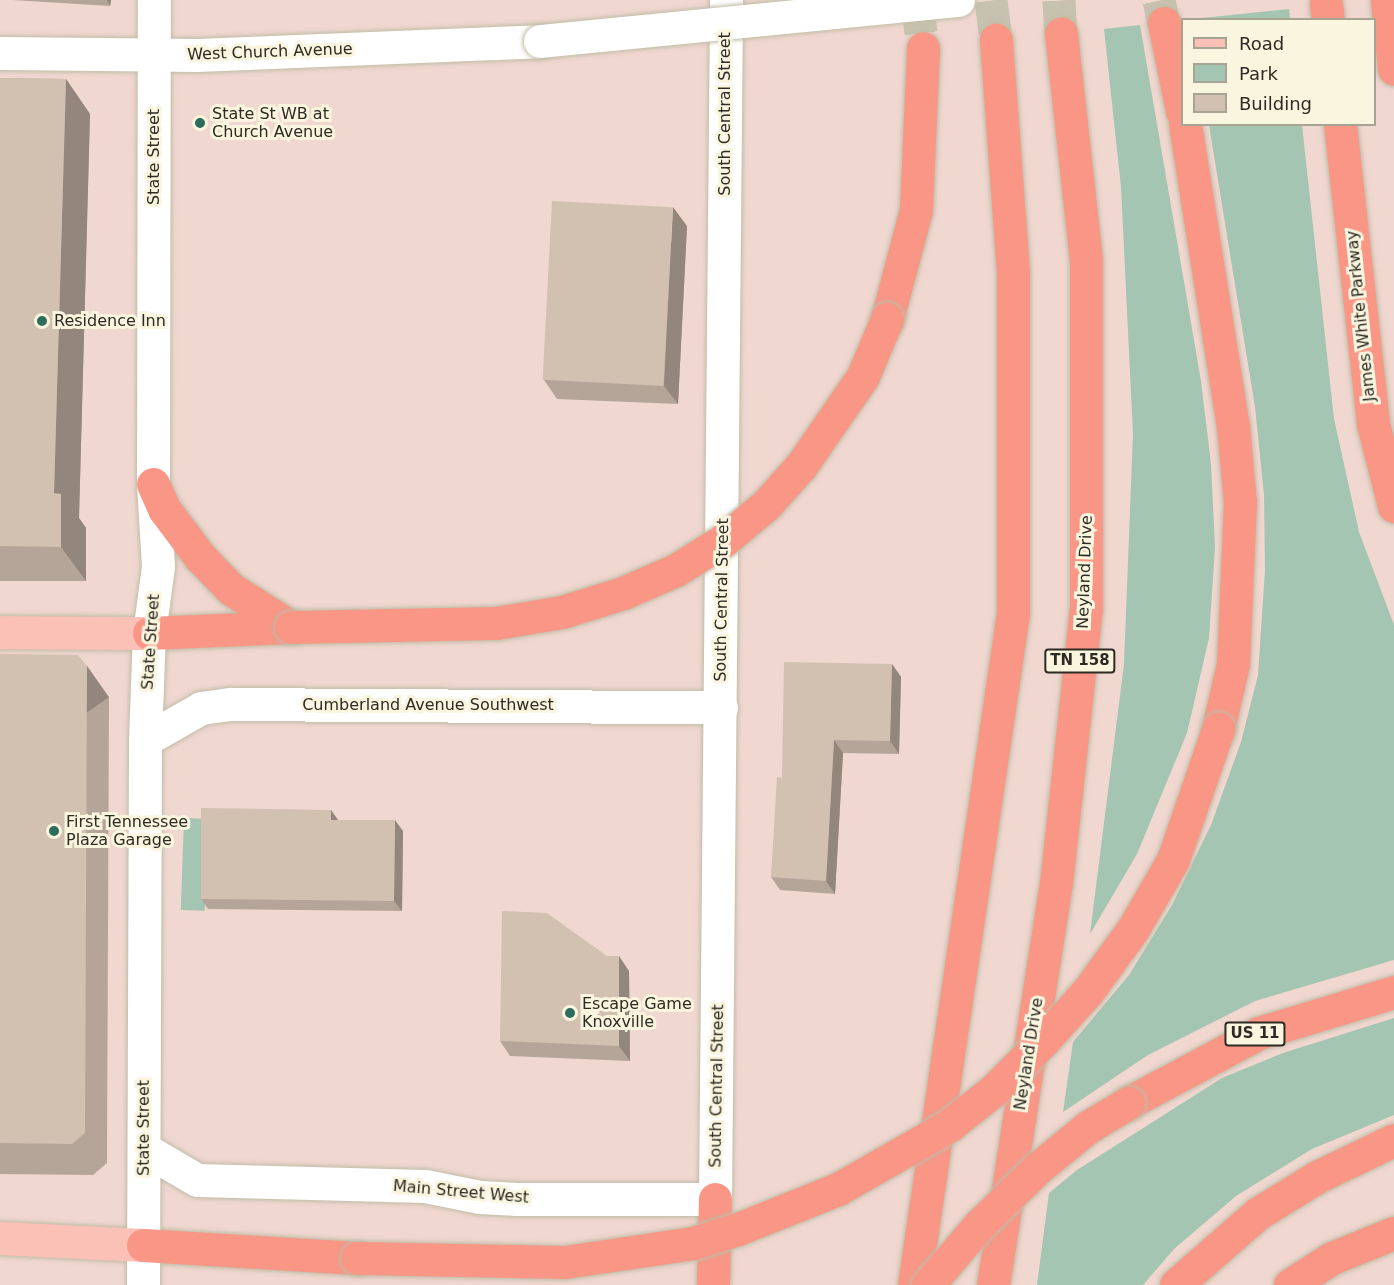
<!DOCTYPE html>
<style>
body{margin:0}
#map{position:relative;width:1394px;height:1285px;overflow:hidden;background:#ede8d2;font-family:"DejaVu Sans",sans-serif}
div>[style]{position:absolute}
.commercial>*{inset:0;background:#f0d7d0}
.green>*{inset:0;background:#a3c5b1;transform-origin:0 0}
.motorway-tunnel>*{height:33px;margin-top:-16.5px;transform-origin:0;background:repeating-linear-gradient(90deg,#c7c2af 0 33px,transparent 0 49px)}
.roads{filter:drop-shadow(0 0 2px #c1bca7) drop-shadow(0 0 2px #c1bca7)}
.minor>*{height:33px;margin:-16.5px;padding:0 16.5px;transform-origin:16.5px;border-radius:16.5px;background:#fff}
.tertiary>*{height:33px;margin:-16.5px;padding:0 16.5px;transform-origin:16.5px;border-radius:16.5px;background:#fff}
.primary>*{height:33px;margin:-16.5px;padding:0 16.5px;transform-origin:16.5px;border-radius:16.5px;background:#fbc0b6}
.motorway>*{height:33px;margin:-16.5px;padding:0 16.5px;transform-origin:16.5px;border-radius:16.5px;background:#f99685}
.bridges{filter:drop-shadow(0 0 2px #c1bca7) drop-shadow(0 0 2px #c1bca7)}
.tertiary-bridge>*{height:33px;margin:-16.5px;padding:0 16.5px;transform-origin:16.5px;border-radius:16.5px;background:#fff}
.motorway-bridge>*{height:33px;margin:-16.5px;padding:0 16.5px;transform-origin:16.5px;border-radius:16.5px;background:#f99685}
.wall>*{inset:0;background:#b5a598}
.shaded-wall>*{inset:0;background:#93867c;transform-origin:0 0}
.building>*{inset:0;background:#d2c0b1;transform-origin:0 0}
.dots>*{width:16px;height:16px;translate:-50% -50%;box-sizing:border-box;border:3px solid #faf5df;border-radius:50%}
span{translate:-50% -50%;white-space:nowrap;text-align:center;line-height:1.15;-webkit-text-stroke:6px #faf5df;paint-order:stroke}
.shield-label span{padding:2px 4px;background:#faf5df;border:2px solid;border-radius:4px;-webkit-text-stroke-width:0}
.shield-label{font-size:15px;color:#2d2b23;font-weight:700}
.street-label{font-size:16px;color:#2d2b23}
.poi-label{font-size:16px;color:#2d2b23}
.left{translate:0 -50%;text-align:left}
.legend{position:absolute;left:1181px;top:18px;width:195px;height:108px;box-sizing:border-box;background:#faf5df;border:2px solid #a8a494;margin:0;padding:8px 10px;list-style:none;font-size:18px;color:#2d2b23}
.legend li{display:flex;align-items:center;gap:12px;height:30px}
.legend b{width:30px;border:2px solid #a8a494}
</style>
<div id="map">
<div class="commercial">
<div style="clip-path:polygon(evenodd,0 0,1394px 0,1394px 1285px,0 1285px,0 0,1182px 20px,1374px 20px,1374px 124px,1182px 124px,1182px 20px)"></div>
</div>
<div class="green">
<div style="clip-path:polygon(1289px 9px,1290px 19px,1193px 19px)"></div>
<div style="clip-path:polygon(1140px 25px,1201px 381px,1211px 464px,1215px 547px,1209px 638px,1187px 733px,1137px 854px,1090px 934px,1124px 664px,1133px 434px,1121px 187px,1104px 29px)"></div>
<div style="clip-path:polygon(1209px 125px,1302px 125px,1334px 419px,1359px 532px,1394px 625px,1394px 960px,1255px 1001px,1148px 1055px,1063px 1112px,1073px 1042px,1129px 975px,1172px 905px,1211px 825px,1241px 742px,1258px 675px,1265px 570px,1264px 495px,1255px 407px)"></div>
<div style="left:184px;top:818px;width:24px;height:92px;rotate:2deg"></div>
<div style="clip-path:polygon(1394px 1018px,1394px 1115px,1312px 1149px,1236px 1196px,1174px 1249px,1143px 1285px,1037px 1285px,1049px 1193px,1077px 1170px,1222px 1078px,1283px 1053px)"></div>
</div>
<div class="motorway-tunnel">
<div style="left:917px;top:0;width:48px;rotate:82.9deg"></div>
<div style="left:991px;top:0;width:40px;rotate:82.9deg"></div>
<div style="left:1059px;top:0;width:33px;rotate:87deg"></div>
<div style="left:1159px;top:0;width:24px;rotate:78deg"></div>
</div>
<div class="roads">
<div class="minor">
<div style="left:144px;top:1149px;width:61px;rotate:30.3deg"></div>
<div style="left:197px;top:1180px;width:228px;rotate:1.5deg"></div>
<div style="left:425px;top:1186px;width:56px;rotate:11.3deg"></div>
<div style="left:480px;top:1197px;width:37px;rotate:3deg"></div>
<div style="left:517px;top:1199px;width:198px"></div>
</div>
<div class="tertiary">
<div style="left:0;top:53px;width:197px;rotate:0.6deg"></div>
<div style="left:197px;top:55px;width:343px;rotate:-2.3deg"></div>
<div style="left:145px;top:740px;width:64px;rotate:-29.7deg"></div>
<div style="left:201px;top:708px;width:30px;rotate:-8deg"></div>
<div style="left:231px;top:704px;width:490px;rotate:0.4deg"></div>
<div style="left:715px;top:1199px;width:1199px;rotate:-89.47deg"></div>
<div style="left:143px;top:1285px;width:545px;rotate:-89.79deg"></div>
<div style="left:145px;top:740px;width:107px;rotate:-87.9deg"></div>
<div style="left:149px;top:633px;width:68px;rotate:-82.3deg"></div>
<div style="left:158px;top:566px;width:82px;rotate:-93.5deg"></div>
<div style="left:153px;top:484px;width:484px;rotate:-89.9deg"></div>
</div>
<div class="primary">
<div style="left:0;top:632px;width:149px;rotate:0.4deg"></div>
<div style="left:0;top:1238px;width:143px;rotate:2.8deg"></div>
</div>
<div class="motorway">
<div style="left:1387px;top:0;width:69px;rotate:84.2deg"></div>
<div style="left:1326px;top:4px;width:16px;rotate:83deg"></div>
<div style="left:1164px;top:23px;width:90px;rotate:78.4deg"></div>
<div style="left:1185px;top:124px;width:306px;rotate:81deg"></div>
<div style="left:1233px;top:426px;width:77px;rotate:84.8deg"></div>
<div style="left:1240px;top:503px;width:161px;rotate:92.5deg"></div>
<div style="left:1233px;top:664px;width:67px;rotate:103deg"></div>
<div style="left:1340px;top:124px;width:302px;rotate:83.7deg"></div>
<div style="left:1373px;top:424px;width:85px;rotate:75.6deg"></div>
<div style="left:887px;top:319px;width:113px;rotate:-75.1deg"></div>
<div style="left:916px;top:210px;width:162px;rotate:-87.5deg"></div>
<div style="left:153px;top:484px;width:27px;rotate:66deg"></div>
<div style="left:164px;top:509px;width:60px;rotate:53.1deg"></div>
<div style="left:200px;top:557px;width:45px;rotate:45.9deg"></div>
<div style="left:231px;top:589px;width:71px;rotate:32.3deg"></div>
<div style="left:149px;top:633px;width:142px;rotate:-2.4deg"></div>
<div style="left:1128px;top:1103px;width:149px;rotate:-28.1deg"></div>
<div style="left:1259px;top:1033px;width:141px;rotate:-16.9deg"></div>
<div style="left:143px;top:1245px;width:214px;rotate:3.5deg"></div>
<div style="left:713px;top:1285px;width:86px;rotate:-88.7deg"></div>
<div style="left:914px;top:1285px;width:679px;rotate:-81.62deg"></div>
<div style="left:1013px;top:613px;width:341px;rotate:-90deg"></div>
<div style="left:1013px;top:272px;width:233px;rotate:-94.2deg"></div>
<div style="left:993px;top:1285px;width:406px;rotate:-81.1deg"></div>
<div style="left:1056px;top:884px;width:277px;rotate:-83.8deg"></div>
<div style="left:1086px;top:609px;width:349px;rotate:-90deg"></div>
<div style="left:1086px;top:260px;width:228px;rotate:-96.3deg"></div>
<div style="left:1176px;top:1285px;width:108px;rotate:-41.2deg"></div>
<div style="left:1257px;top:1214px;width:70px;rotate:-31.7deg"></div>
<div style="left:1317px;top:1177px;width:85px;rotate:-25.7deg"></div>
<div style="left:1290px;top:1285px;width:50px;rotate:-32.7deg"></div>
<div style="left:1332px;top:1258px;width:67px;rotate:-22deg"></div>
</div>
</div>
<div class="bridges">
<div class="tertiary-bridge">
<div style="left:540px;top:41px;width:420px;rotate:-5.6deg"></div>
</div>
<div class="motorway-bridge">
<div style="left:291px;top:627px;width:205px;rotate:-1.1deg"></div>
<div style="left:496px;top:623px;width:67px;rotate:-9.5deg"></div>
<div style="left:562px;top:612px;width:64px;rotate:-17.3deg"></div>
<div style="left:623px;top:593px;width:58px;rotate:-23.5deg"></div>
<div style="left:676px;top:570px;width:57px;rotate:-32deg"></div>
<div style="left:724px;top:540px;width:55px;rotate:-39.8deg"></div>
<div style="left:766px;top:505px;width:52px;rotate:-48.1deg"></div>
<div style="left:801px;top:466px;width:109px;rotate:-55.4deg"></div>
<div style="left:863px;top:376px;width:62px;rotate:-67.2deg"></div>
<div style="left:357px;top:1258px;width:208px;rotate:1.1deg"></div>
<div style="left:565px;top:1262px;width:129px;rotate:-8.4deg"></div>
<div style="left:693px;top:1243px;width:47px;rotate:-17.3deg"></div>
<div style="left:738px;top:1229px;width:108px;rotate:-21.8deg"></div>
<div style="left:838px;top:1189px;width:129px;rotate:-29.7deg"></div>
<div style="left:950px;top:1125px;width:56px;rotate:-38.5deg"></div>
<div style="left:994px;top:1090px;width:71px;rotate:-45deg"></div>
<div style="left:1044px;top:1040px;width:66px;rotate:-48.1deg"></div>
<div style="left:1088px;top:991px;width:77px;rotate:-54deg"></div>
<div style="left:1133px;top:929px;width:80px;rotate:-59.9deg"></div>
<div style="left:1173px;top:860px;width:139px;rotate:-71deg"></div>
<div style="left:928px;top:1285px;width:79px;rotate:-49.6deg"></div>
<div style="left:979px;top:1225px;width:82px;rotate:-44deg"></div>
<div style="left:1038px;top:1168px;width:65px;rotate:-39.4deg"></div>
<div style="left:1088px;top:1127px;width:47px;rotate:-31deg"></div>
</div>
</div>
<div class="wall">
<div style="clip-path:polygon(12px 0,111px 0,110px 6px)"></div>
<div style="clip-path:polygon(0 78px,66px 79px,90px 114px,79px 518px,86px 528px,86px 581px,0 581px)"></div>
<div style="clip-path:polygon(687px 226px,678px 404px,557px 399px,544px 380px)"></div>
<div style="clip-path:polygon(0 654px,87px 666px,109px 697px,107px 1163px,93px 1175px,0 1174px)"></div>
<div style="clip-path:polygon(892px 664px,901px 677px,899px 754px,843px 753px,835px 894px,780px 890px,771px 877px,782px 778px)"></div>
<div style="clip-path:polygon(331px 810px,338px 820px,403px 831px,402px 911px,208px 909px,201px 899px)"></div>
<div style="clip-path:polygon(607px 956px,629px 971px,630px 1061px,510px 1056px,500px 1041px)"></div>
</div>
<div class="shaded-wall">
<div style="clip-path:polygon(107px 0,111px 0,110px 6px)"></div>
<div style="clip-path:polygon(66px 79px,90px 114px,79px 518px,86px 528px,86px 581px,61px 547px,54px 493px)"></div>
<div style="clip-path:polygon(673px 207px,687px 226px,678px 404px,664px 386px)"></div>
<div style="clip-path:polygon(892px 664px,901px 677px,899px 754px,890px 741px)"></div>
<div style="left:87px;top:666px;width:38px;height:467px;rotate:55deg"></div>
<div style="clip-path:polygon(834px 740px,843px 753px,835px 894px,826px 881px)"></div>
<div style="clip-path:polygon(331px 810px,338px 820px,331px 820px)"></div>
<div style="clip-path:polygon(395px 820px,403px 831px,402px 911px,394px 901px)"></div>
<div style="clip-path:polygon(619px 956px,629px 971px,630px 1061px,619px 1046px)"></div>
</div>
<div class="building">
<div style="clip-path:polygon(0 78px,66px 79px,54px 493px,61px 494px,61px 547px,0 546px)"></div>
<div style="left:552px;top:201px;width:121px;height:179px;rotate:3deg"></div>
<div style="clip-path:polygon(0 654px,78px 655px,87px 666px,85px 1133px,72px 1144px,0 1143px)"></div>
<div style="clip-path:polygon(784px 662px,892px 664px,890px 741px,834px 740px,826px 881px,771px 877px,777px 777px,782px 778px)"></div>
<div style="clip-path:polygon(201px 808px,331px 810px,331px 820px,395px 820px,394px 901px,201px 899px)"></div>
<div style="clip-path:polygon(502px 911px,547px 913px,607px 956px,619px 956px,619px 1046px,500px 1041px)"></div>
</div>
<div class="dots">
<div style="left:200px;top:123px;background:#2d6d5c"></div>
<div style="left:42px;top:321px;background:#2d6d5c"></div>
<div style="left:54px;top:831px;background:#2d6d5c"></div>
<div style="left:570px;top:1013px;background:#2d6d5c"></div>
</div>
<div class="shield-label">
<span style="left:1080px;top:661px">TN 158</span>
<span style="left:1255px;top:1034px">US 11</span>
</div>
<div class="street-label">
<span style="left:270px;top:52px;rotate:-2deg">West Church Avenue</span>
<span style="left:725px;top:114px;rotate:-90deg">South Central Street</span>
<span style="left:154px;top:157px;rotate:-90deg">State Street</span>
<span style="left:1361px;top:316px;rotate:-96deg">James White Parkway</span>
<span style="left:1085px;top:572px;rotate:-88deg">Neyland Drive</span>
<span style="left:722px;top:600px;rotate:-89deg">South Central Street</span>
<span style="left:151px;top:642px;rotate:-86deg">State Street</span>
<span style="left:428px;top:705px">Cumberland Avenue Southwest</span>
<span style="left:1029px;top:1054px;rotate:-81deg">Neyland Drive</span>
<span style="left:717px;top:1086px;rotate:-89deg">South Central Street</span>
<span style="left:144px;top:1128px;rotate:-90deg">State Street</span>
<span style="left:461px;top:1192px;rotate:5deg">Main Street West</span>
</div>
<div class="poi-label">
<span class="left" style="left:212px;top:123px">State St WB at<br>Church Avenue</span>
<span class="left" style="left:54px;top:321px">Residence Inn</span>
<span class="left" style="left:66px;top:831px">First Tennessee<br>Plaza Garage</span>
<span class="left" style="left:582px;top:1013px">Escape Game<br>Knoxville</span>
</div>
<ul class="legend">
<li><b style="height:8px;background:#fbc0b6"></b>Road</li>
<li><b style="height:16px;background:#a3c5b1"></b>Park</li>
<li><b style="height:16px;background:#d2c0b1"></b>Building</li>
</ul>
</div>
